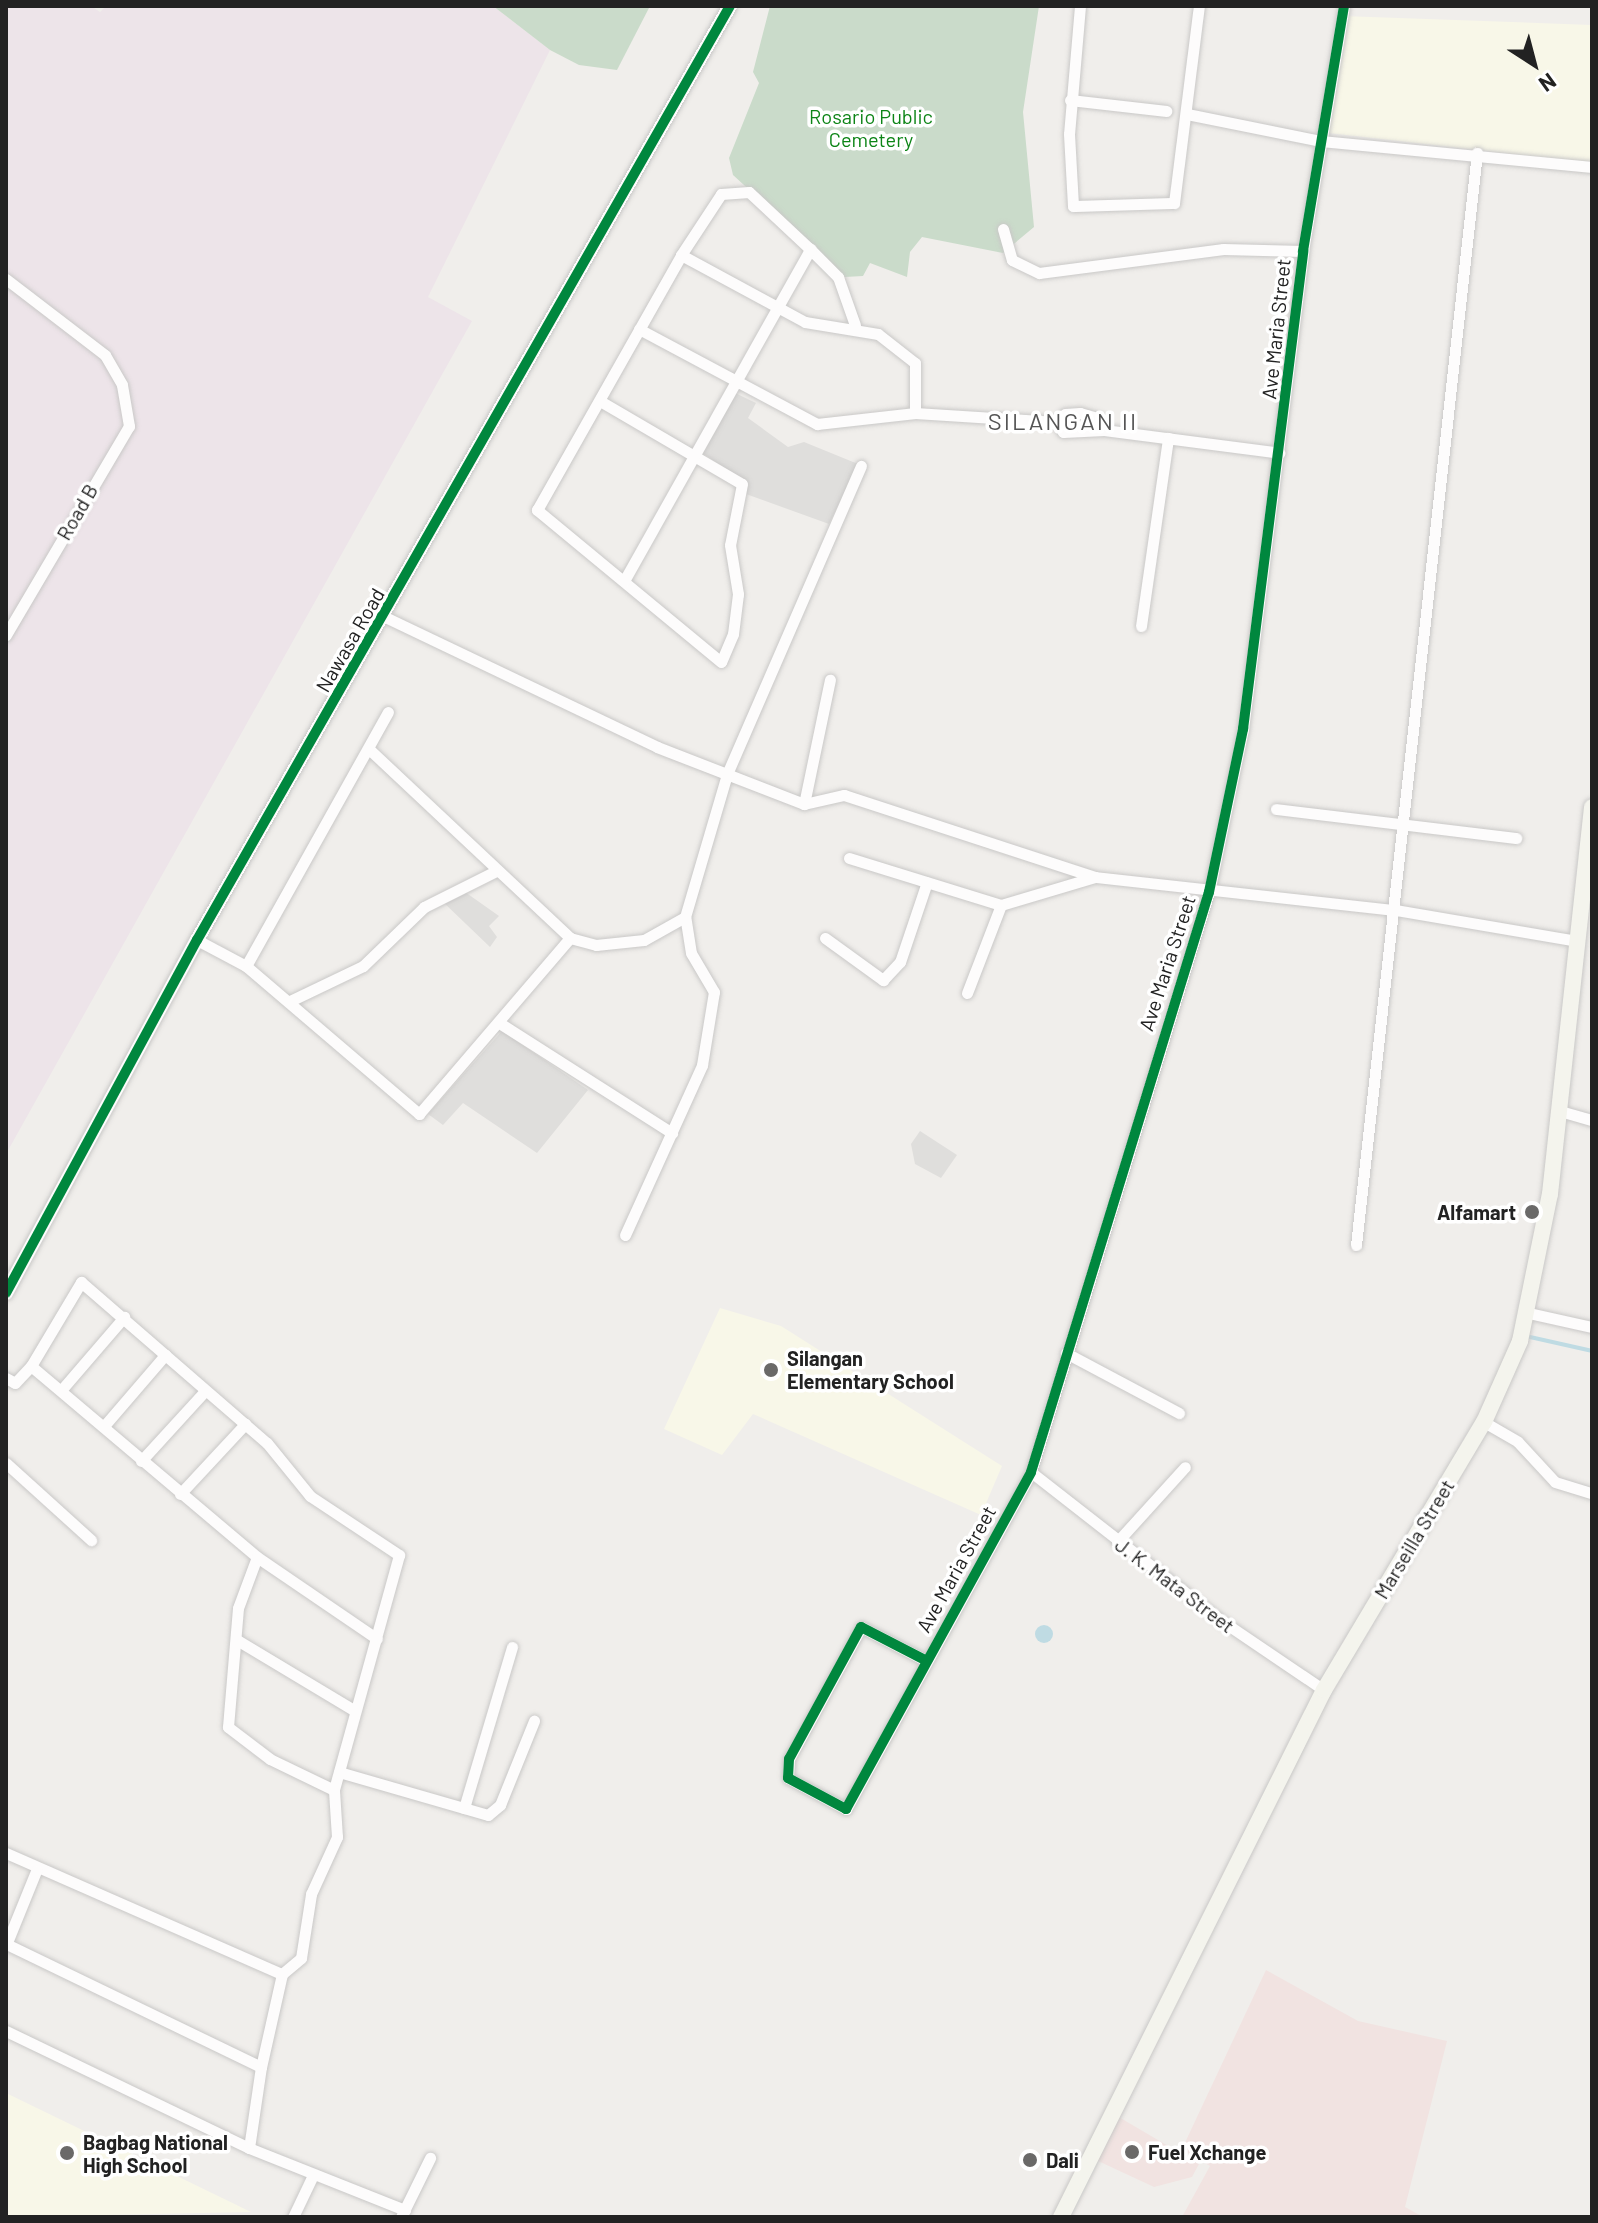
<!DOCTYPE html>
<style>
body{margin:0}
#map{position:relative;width:1598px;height:2223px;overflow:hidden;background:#f0eeeb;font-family:Barlow,sans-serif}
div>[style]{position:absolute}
.residential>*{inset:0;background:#dfdedc}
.commercial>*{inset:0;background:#f1e3e1}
.industrial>*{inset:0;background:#ede4e9}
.education>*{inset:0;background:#f8f7e8}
.cemetery>*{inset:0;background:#cadbca}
.water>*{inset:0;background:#bfdbe3}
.round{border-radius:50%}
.stream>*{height:4px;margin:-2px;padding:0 2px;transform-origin:2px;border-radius:2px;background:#bfdbe3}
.roads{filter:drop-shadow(0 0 2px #c9c8c7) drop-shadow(0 0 2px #c9c8c7)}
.minor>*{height:11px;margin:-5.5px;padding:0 5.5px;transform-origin:5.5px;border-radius:5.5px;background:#fdfcfc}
.tertiary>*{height:14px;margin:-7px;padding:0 7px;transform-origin:7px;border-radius:7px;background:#fdfcfc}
.secondary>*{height:16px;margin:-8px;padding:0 8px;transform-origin:8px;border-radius:8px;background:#f4f4ed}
.cycleway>*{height:10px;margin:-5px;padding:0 5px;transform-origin:5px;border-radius:5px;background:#00873e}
.dots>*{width:22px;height:22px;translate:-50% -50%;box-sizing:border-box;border:4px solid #fff;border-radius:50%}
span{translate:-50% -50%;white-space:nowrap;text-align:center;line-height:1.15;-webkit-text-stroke:7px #fff;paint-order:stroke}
.park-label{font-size:20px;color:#0c8416}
.street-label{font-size:20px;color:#222}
.poi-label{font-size:20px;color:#222;font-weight:700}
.right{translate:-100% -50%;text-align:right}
.left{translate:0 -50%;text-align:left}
.quarter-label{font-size:24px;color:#555;letter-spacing:2px}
.frame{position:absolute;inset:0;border:8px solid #222;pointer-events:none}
.north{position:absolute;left:1494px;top:24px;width:80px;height:80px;-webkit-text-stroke:6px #fff;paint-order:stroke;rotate:144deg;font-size:22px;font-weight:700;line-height:32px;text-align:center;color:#222}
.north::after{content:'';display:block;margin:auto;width:28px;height:36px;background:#222;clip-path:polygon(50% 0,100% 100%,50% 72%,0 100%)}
</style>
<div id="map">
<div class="residential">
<div style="clip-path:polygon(733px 392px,756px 403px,748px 418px,788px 447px,804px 442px,858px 464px,829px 524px,746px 494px,747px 483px,698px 450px)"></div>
<div style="clip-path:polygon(465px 892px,499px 916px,489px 926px,497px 937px,490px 947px,442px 901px)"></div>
<div style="clip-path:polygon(502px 1031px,588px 1090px,537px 1153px,463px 1103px,443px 1125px,428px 1114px)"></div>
<div style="clip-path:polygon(920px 1131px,957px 1155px,941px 1178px,915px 1164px,911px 1144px)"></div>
</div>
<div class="commercial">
<div style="clip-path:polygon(1266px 1970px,1358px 2021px,1447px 2041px,1405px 2207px,1423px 2217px,1182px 2217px,1210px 2166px,1182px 2149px)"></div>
<div style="clip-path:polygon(1117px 2116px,1199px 2164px,1192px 2177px,1154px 2187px,1096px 2160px)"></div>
</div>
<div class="industrial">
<div style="clip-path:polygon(6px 6px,91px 6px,100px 12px,106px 6px,493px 6px,550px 50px,428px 297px,472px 321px,6px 1154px)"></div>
</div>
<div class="education">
<div style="clip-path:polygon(1342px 16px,1592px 25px,1592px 163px,1329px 133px)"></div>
<div style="clip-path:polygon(720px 1308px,781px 1326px,1002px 1466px,981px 1515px,753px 1414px,722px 1455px,664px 1429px)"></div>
<div style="clip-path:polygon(6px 2093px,251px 2212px,6px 2217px)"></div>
</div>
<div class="cemetery">
<div style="clip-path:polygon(493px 6px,650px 6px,617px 70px,579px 65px,550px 50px)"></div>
<div style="clip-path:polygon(770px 6px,1039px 6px,1023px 112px,1034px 227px,1003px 253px,922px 237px,910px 252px,907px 277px,870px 263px,863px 276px,845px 277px,733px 175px,729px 158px,759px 83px,753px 72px)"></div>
</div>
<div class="water">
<div class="round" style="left:1035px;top:1625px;width:18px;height:18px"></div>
</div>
<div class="stream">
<div style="left:1530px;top:1337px;width:64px;rotate:12.7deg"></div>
</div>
<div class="roads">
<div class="minor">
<div style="left:1080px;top:6px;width:128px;rotate:94.9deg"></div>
<div style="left:1069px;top:134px;width:72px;rotate:86.8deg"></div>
<div style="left:1073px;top:206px;width:101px;rotate:-1.7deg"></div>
<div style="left:1174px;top:203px;width:199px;rotate:-82.8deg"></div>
<div style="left:1070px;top:100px;width:97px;rotate:6.5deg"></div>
<div style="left:1187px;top:114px;width:137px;rotate:11.4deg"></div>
<div style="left:1321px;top:141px;width:272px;rotate:5.5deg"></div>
<div style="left:1003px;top:229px;width:32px;rotate:74deg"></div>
<div style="left:1012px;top:260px;width:30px;rotate:26deg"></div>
<div style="left:1039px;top:273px;width:186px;rotate:-7.4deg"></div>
<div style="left:1223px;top:249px;width:80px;rotate:1.4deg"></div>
<div style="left:6px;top:279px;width:125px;rotate:37.5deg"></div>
<div style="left:105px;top:355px;width:34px;rotate:60deg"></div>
<div style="left:122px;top:385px;width:42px;rotate:80.3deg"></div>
<div style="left:129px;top:426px;width:243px;rotate:120.5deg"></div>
<div style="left:639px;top:329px;width:202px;rotate:28.1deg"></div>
<div style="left:817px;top:424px;width:99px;rotate:-6.4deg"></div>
<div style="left:915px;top:413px;width:50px;rotate:-90deg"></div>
<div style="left:915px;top:363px;width:47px;rotate:-141.9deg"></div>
<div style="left:878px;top:334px;width:74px;rotate:-170.7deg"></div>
<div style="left:805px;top:322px;width:141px;rotate:-151.6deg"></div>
<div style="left:600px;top:401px;width:164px;rotate:30.3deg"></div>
<div style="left:742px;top:484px;width:62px;rotate:101.1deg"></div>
<div style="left:730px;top:545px;width:50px;rotate:80.7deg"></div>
<div style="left:738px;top:594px;width:40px;rotate:97.1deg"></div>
<div style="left:733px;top:634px;width:30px;rotate:113deg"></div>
<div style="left:721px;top:662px;width:239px;rotate:-140.4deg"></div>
<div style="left:537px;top:510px;width:293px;rotate:-60.5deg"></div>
<div style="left:681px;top:255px;width:73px;rotate:-56.7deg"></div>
<div style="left:721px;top:194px;width:28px;rotate:-4deg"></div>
<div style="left:749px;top:192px;width:83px;rotate:43.1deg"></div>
<div style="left:810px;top:249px;width:40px;rotate:45deg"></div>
<div style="left:838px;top:277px;width:51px;rotate:70.5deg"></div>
<div style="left:915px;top:413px;width:142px;rotate:3.6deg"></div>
<div style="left:1080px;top:413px;width:19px;rotate:16deg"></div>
<div style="left:1098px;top:418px;width:13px;rotate:63deg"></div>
<div style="left:1104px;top:430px;width:41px;rotate:177.2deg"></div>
<div style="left:1063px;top:432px;width:12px;rotate:-121deg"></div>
<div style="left:1057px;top:422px;width:11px;rotate:-45deg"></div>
<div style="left:1065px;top:414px;width:15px;rotate:-4deg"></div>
<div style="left:1104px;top:430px;width:177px;rotate:7.4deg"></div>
<div style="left:624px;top:581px;width:381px;rotate:-60.7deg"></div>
<div style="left:385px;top:617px;width:301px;rotate:25.5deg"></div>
<div style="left:657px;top:747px;width:158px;rotate:21.2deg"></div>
<div style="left:804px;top:804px;width:41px;rotate:-12.7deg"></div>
<div style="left:844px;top:795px;width:264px;rotate:18.1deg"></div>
<div style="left:1095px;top:877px;width:303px;rotate:6.3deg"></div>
<div style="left:1396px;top:910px;width:185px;rotate:9.7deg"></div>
<div style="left:1141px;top:626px;width:190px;rotate:-81.8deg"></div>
<div style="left:370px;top:750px;width:274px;rotate:43.2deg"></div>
<div style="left:570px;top:938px;width:27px;rotate:15deg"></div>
<div style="left:596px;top:945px;width:48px;rotate:-5.9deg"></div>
<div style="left:644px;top:940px;width:47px;rotate:-29.3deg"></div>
<div style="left:685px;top:917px;width:149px;rotate:-73.6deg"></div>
<div style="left:727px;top:774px;width:336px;rotate:-66.5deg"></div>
<div style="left:804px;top:804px;width:127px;rotate:-78.2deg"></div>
<div style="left:1276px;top:809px;width:242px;rotate:6.9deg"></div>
<div style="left:849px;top:858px;width:159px;rotate:17.2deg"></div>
<div style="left:825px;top:938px;width:72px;rotate:35.9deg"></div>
<div style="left:883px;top:980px;width:25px;rotate:-47deg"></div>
<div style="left:900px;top:962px;width:84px;rotate:-71.4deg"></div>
<div style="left:197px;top:940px;width:55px;rotate:28deg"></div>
<div style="left:246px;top:966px;width:228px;rotate:40.5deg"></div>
<div style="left:419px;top:1114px;width:232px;rotate:-49.4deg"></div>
<div style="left:246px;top:966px;width:291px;rotate:-60.8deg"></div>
<div style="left:967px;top:993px;width:94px;rotate:-68.9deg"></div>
<div style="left:1001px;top:905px;width:98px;rotate:-16.6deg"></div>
<div style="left:290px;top:1001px;width:81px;rotate:-25.6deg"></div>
<div style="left:363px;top:966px;width:85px;rotate:-44deg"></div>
<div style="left:424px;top:907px;width:80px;rotate:-26.6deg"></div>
<div style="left:501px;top:1024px;width:203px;rotate:32.5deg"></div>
<div style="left:1560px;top:1111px;width:33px;rotate:16deg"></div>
<div style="left:625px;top:1235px;width:187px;rotate:-65.6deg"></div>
<div style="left:702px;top:1065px;width:74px;rotate:-80.7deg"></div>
<div style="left:714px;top:992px;width:45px;rotate:-120.5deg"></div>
<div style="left:691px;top:953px;width:36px;rotate:-99deg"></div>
<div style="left:1356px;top:1245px;width:1099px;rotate:-83.68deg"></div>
<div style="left:1529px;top:1313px;width:65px;rotate:12.5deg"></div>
<div style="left:1066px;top:1353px;width:128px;rotate:28deg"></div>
<div style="left:31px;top:1366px;width:296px;rotate:40.2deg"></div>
<div style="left:257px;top:1557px;width:145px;rotate:34.3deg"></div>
<div style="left:6px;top:1378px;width:10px;rotate:29deg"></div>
<div style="left:15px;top:1383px;width:23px;rotate:-47deg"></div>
<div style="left:31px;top:1366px;width:98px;rotate:-59.2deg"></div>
<div style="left:81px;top:1282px;width:246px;rotate:40.9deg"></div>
<div style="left:267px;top:1443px;width:68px;rotate:50.9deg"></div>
<div style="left:310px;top:1496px;width:107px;rotate:33.5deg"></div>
<div style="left:399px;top:1555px;width:244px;rotate:105.5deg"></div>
<div style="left:334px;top:1790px;width:71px;rotate:-154.2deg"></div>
<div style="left:270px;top:1759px;width:53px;rotate:-142.7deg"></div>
<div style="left:228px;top:1727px;width:119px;rotate:-85.2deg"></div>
<div style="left:238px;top:1608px;width:54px;rotate:-69.6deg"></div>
<div style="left:63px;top:1388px;width:94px;rotate:-49.3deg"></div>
<div style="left:1484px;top:1422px;width:39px;rotate:30deg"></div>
<div style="left:1518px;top:1442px;width:54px;rotate:47.2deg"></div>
<div style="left:1555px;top:1482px;width:39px;rotate:17deg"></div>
<div style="left:104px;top:1426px;width:94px;rotate:-49.3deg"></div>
<div style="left:141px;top:1461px;width:95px;rotate:-47.6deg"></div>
<div style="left:6px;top:1463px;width:115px;rotate:42.2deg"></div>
<div style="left:1031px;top:1472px;width:239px;rotate:38deg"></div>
<div style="left:1219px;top:1619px;width:127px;rotate:34.1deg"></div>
<div style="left:180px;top:1494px;width:96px;rotate:-47.1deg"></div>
<div style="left:1117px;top:1542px;width:101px;rotate:-47.8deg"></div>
<div style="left:237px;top:1640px;width:138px;rotate:31deg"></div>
<div style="left:925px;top:1660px;width:72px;rotate:-152.7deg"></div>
<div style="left:861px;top:1627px;width:150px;rotate:118.6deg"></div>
<div style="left:789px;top:1759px;width:19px;rotate:93deg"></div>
<div style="left:788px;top:1778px;width:66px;rotate:28.1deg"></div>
<div style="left:846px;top:1809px;width:384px;rotate:-61.2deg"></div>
<div style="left:1031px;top:1472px;width:607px;rotate:-72.94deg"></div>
<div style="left:1209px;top:892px;width:167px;rotate:-78.2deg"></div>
<div style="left:1243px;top:729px;width:482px;rotate:-82.8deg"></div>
<div style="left:1303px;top:251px;width:248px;rotate:-80.5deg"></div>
<div style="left:339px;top:1772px;width:155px;rotate:16.1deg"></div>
<div style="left:488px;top:1815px;width:16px;rotate:-40deg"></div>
<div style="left:500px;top:1805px;width:91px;rotate:-68deg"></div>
<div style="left:464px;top:1808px;width:168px;rotate:-73.4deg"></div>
<div style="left:6px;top:1853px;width:301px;rotate:23.7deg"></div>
<div style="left:282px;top:1974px;width:95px;rotate:102.7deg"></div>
<div style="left:261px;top:2067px;width:283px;rotate:-154.2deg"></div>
<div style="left:6px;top:1945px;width:80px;rotate:-67.9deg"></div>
<div style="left:282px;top:1974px;width:25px;rotate:-40deg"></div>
<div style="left:301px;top:1958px;width:65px;rotate:-81.1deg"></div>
<div style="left:311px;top:1894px;width:63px;rotate:-65.5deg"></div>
<div style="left:337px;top:1837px;width:47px;rotate:-93.7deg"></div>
<div style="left:6px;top:2031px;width:270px;rotate:25.7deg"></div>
<div style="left:249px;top:2148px;width:168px;rotate:21.7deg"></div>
<div style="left:249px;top:2148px;width:82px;rotate:-81.6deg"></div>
<div style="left:293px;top:2217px;width:47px;rotate:-64.5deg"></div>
<div style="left:401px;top:2217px;width:66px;rotate:-63.8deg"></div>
</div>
<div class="tertiary">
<div style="left:6px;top:1293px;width:401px;rotate:-61.6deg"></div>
<div style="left:197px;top:940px;width:1075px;rotate:-60.29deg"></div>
</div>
<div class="secondary">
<div style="left:1061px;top:2217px;width:589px;rotate:-63.48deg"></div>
<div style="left:1324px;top:1690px;width:312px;rotate:-59.2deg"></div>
<div style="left:1484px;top:1422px;width:89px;rotate:-66deg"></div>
<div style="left:1520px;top:1341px;width:150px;rotate:-78.5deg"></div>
<div style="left:1550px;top:1194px;width:389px;rotate:-83.8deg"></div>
</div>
</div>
<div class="cycleway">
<div style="left:6px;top:1293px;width:401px;rotate:-61.6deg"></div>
<div style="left:197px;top:940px;width:1075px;rotate:-60.29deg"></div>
<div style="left:925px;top:1660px;width:72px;rotate:-152.7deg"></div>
<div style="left:861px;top:1627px;width:150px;rotate:118.6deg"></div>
<div style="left:789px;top:1759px;width:19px;rotate:93deg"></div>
<div style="left:788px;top:1778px;width:66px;rotate:28.1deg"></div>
<div style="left:846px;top:1809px;width:384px;rotate:-61.2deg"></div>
<div style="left:1031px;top:1472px;width:607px;rotate:-72.94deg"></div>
<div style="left:1209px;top:892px;width:167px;rotate:-78.2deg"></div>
<div style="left:1243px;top:729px;width:482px;rotate:-82.8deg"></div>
<div style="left:1303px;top:251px;width:248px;rotate:-80.5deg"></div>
</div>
<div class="dots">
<div style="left:1532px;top:1212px;background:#6a6968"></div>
<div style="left:771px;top:1370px;background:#6a6968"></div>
<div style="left:1132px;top:2152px;background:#6a6968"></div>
<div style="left:67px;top:2153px;background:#6a6968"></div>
<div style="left:1030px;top:2160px;background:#6a6968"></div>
</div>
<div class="park-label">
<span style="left:871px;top:128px">Rosario Public<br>Cemetery</span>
</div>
<div class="street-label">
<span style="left:1276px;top:329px;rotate:-84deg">Ave Maria Street</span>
<span style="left:77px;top:512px;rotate:-60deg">Road B</span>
<span style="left:350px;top:640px;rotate:-60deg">Nawasa Road</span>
<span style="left:1167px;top:963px;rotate:-72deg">Ave Maria Street</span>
<span style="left:1414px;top:1539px;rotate:-59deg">Marseilla Street</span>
<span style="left:956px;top:1569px;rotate:-61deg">Ave Maria Street</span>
<span style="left:1175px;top:1585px;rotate:37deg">J. K. Mata Street</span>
</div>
<div class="poi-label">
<span class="right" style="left:1516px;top:1212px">Alfamart</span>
<span class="left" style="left:787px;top:1370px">Silangan<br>Elementary School</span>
<span class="left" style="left:83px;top:2154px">Bagbag National<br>High School</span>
<span class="left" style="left:1148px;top:2152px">Fuel Xchange</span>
<span class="left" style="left:1046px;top:2160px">Dali</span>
</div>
<div class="quarter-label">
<span style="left:1063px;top:421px">SILANGAN II</span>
</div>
<div class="frame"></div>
<div class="north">N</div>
</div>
